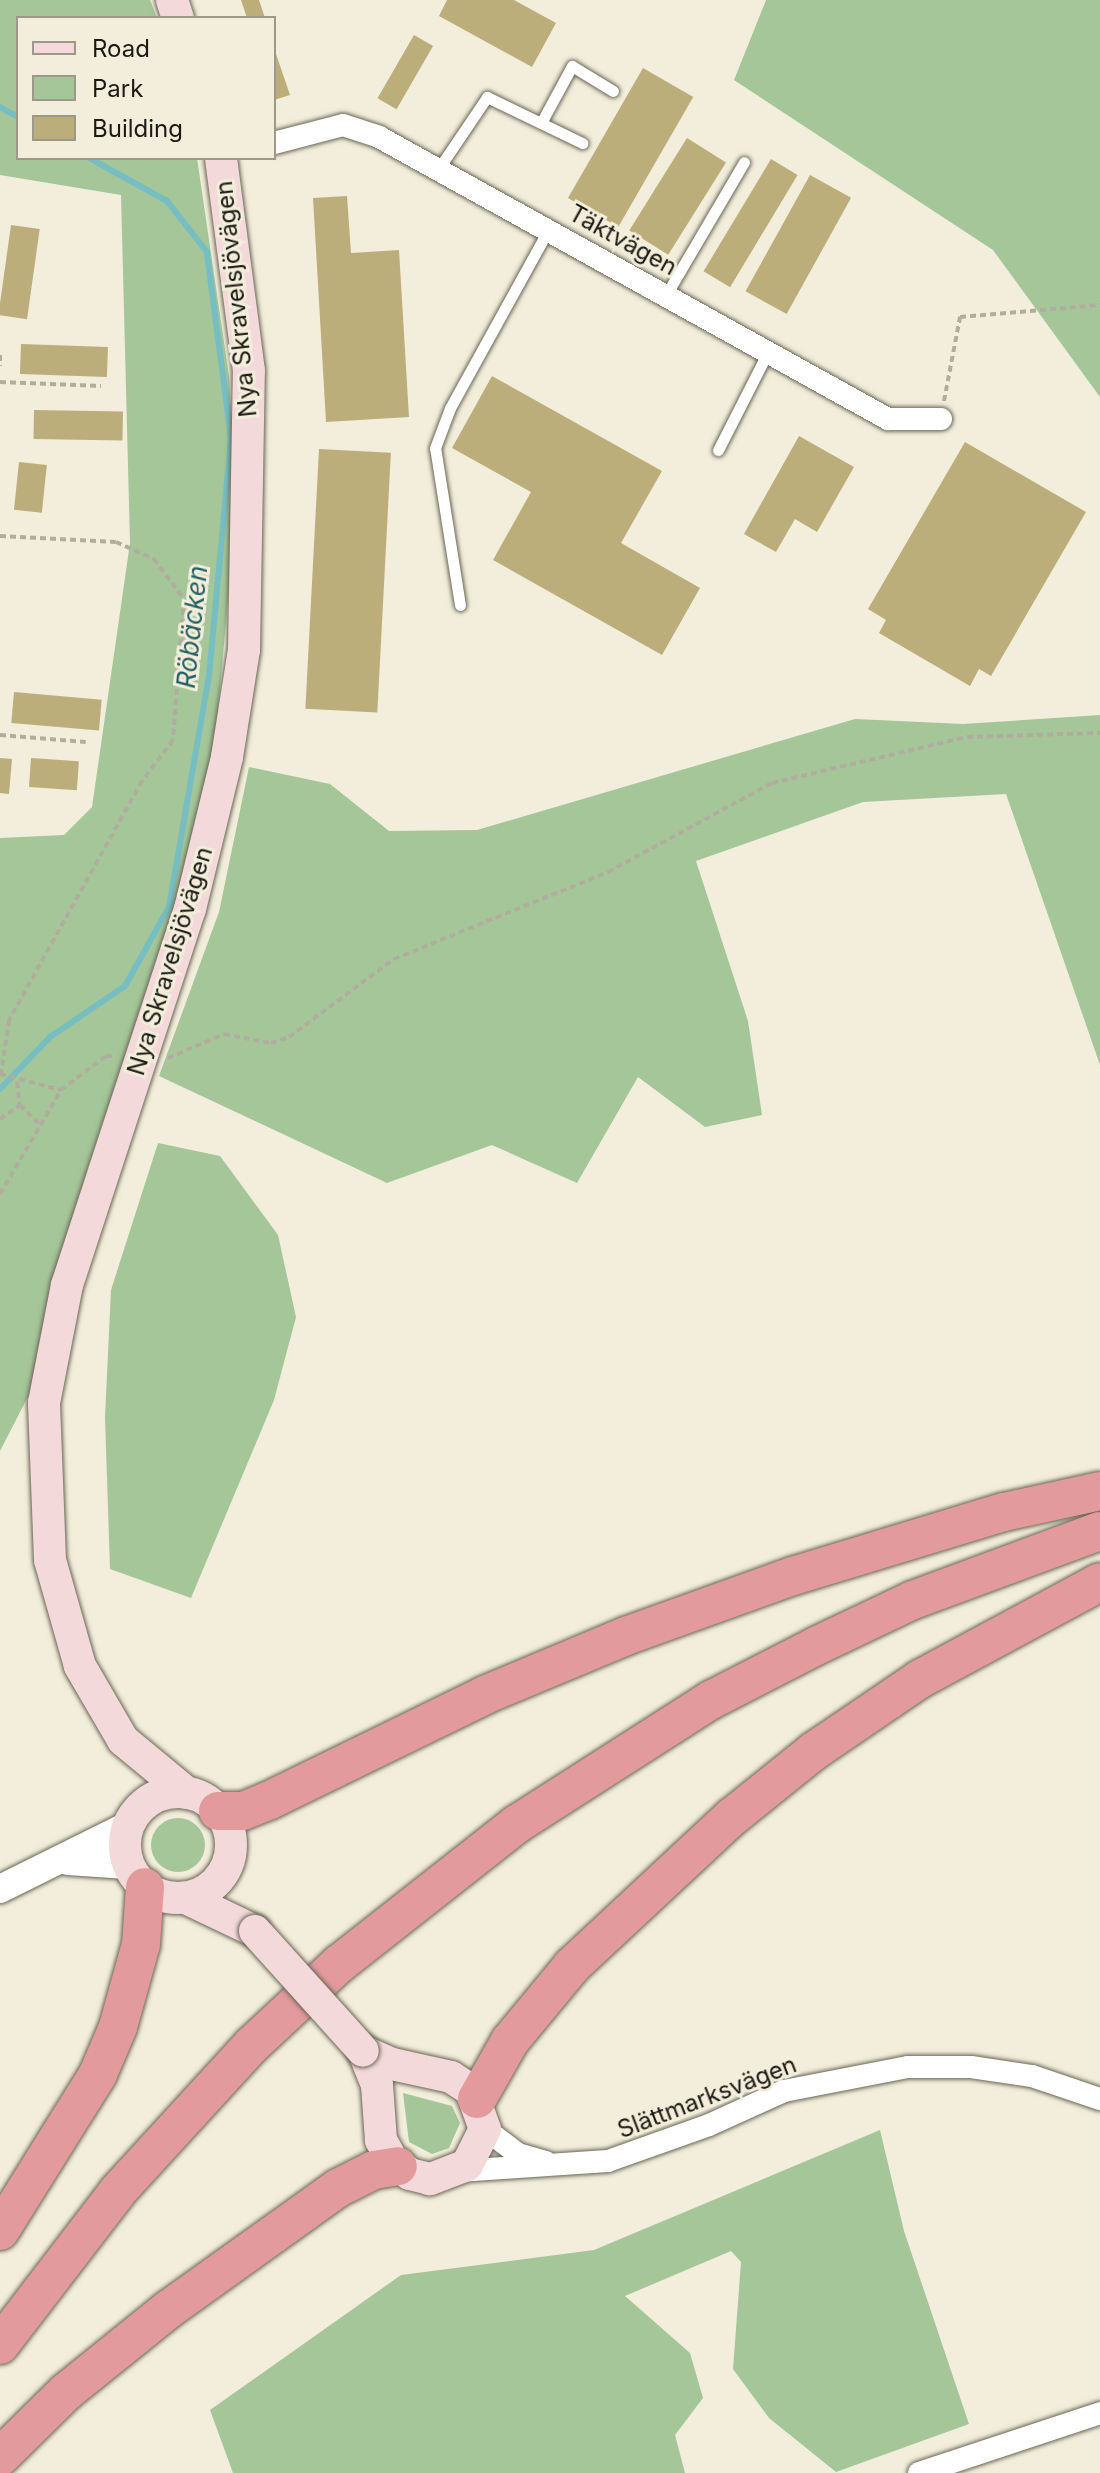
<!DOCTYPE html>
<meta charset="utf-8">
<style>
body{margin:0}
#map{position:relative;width:1100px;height:2473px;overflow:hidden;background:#f2eedb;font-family:Inter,sans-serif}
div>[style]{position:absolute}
.green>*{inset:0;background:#a4c699}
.round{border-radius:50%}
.stream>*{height:6px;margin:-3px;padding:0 3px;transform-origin:3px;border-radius:3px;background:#77bec2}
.building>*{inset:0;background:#bbae7a;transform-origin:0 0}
.path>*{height:4px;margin-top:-2px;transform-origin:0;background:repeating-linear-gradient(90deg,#b0ad9e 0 6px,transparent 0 10px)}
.roads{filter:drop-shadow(0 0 2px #6a6656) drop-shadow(0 0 2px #6a6656)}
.service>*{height:11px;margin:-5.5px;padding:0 5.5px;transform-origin:5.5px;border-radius:5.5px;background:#fff}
.minor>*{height:22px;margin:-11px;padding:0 11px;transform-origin:11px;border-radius:11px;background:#fff}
.tertiary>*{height:28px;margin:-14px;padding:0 14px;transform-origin:14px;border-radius:14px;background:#fff}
.secondary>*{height:32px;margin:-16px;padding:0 16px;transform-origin:16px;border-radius:16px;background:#f4d9da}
.secondary>.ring{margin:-16px;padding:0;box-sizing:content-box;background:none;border:32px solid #f4d9da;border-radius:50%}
.trunk>*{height:38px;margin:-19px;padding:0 19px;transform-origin:19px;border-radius:19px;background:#e29a9c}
.bridges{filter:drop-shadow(0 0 2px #6a6656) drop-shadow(0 0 2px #6a6656)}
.secondary-bridge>*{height:32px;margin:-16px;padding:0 16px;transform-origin:16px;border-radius:16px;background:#f4d9da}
span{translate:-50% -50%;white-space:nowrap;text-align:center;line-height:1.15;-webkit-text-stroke:6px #f2eedb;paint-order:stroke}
.street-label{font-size:24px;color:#1c1a14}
.water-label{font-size:26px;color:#246063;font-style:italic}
.legend{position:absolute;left:16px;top:16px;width:260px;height:144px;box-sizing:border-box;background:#f2eedb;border:2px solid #9c998b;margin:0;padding:10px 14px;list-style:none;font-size:24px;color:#1c1a14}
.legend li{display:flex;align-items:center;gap:16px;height:40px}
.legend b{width:40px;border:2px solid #9c998b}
</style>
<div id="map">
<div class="green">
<div style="clip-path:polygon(0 0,150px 0,157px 18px,18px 18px,18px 158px,197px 158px,229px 376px,237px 502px,214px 753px,173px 912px,88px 1167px,33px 1387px,0 1451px,0 838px,64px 835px,92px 807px,130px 543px,121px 195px,0 175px)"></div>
<div style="clip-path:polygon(766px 0,1100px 0,1100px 397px,993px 250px,734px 80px)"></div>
<div style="clip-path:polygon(1100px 715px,1100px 1065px,1006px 794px,863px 802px,696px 861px,748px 1021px,762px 1115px,705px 1127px,638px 1077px,577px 1183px,492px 1145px,387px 1183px,159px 1076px,219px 912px,249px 767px,330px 784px,389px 831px,477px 830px,855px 719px,963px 724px)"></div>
<div style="clip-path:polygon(158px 1143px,220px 1156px,278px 1235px,296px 1317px,274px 1400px,191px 1598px,110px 1569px,105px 1417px,111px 1290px)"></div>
<div class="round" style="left:151px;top:1818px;width:54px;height:54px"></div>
<div style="clip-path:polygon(403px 2093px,452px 2106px,460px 2123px,449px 2148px,432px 2154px,409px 2142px)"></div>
<div style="clip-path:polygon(880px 2130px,904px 2231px,969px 2424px,836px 2472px,769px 2418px,733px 2369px,741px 2262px,731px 2251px,625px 2296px,690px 2353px,703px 2398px,675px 2435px,685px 2473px,233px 2473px,210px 2410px,401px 2275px,594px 2250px)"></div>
</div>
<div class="stream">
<div style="left:0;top:107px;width:21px;rotate:29deg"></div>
<div style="left:0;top:1089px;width:72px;rotate:-46.1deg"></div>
<div style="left:50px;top:1037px;width:91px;rotate:-34.2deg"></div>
<div style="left:125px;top:986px;width:90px;rotate:-60.9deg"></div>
<div style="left:169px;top:907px;width:234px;rotate:-80.2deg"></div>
<div style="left:209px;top:676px;width:239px;rotate:-84.7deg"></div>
<div style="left:231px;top:438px;width:188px;rotate:-97.4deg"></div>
<div style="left:207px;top:252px;width:65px;rotate:-128.1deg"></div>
<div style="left:167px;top:201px;width:89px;rotate:-151.1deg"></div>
</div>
<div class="building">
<div style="clip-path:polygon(241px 0,259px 0,265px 18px,247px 18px)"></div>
<div style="clip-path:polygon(447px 0,514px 0,556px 23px,532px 67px,439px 16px)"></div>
<div style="left:414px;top:35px;width:22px;height:73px;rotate:30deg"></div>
<div style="clip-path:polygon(274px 48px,290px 95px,274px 100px)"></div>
<div style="left:643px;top:68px;width:58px;height:150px;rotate:30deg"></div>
<div style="left:687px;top:138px;width:46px;height:109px;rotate:32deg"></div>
<div style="left:771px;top:159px;width:31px;height:131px;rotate:31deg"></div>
<div style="left:810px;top:175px;width:47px;height:133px;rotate:29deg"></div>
<div style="clip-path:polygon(347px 196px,351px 253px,399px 250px,409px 417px,326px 422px,313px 198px)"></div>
<div style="left:11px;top:225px;width:29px;height:91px;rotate:8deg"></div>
<div style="left:21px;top:344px;width:87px;height:30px;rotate:2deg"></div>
<div style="clip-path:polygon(492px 376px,662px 471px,621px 543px,700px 588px,662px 655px,493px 560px,531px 492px,452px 448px)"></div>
<div style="left:34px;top:410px;width:89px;height:29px;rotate:1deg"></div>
<div style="clip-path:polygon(799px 436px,854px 467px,817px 532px,795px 519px,776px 552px,744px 534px)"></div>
<div style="clip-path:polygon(965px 442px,1086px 512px,991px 676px,979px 669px,970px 686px,879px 633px,886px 620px,868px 609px)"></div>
<div style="left:319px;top:449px;width:72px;height:260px;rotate:3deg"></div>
<div style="left:19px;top:462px;width:28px;height:48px;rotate:6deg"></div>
<div style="left:14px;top:692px;width:88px;height:31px;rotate:5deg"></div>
<div style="clip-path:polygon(0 758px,12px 759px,9px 794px,0 793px)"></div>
<div style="left:31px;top:758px;width:48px;height:29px;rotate:4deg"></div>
</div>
<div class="path">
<div style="left:0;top:355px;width:11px;rotate:90deg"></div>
<div style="left:0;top:382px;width:101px;rotate:2.3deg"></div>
<div style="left:944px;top:401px;width:86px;rotate:-79.2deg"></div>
<div style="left:960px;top:317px;width:141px;rotate:-4.9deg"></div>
<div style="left:0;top:536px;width:116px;rotate:3deg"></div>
<div style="left:116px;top:542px;width:42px;rotate:24.1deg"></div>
<div style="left:154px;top:559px;width:50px;rotate:53.1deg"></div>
<div style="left:184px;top:599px;width:141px;rotate:94.5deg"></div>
<div style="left:173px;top:740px;width:51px;rotate:127.1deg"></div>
<div style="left:142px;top:781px;width:274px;rotate:119.1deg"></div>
<div style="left:9px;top:1020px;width:55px;rotate:98.4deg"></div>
<div style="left:0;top:735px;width:86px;rotate:4.7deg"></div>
<div style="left:168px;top:1058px;width:61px;rotate:-23.2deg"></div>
<div style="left:224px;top:1034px;width:48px;rotate:10.8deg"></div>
<div style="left:271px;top:1043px;width:19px;rotate:-18deg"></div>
<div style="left:289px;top:1037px;width:131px;rotate:-36.6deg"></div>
<div style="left:394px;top:959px;width:231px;rotate:-22.1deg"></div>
<div style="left:608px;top:872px;width:187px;rotate:-28.5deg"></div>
<div style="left:772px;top:783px;width:200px;rotate:-13.3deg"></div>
<div style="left:967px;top:737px;width:133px;rotate:-1.7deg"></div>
<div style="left:0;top:1074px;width:63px;rotate:14.7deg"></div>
<div style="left:17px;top:1082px;width:23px;rotate:83deg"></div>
<div style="left:20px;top:1105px;width:28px;rotate:45deg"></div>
<div style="left:0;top:1119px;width:24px;rotate:-35deg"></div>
<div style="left:0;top:1194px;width:121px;rotate:-59.6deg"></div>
<div style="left:61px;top:1090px;width:56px;rotate:-37.1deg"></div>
<div style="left:106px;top:1056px;width:10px"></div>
</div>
<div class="roads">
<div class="service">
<div style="left:541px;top:123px;width:65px;rotate:-61.5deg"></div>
<div style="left:572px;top:66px;width:48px;rotate:31.4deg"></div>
<div style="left:439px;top:168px;width:86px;rotate:-55.9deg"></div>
<div style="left:487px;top:97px;width:106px;rotate:25.8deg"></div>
<div style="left:666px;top:295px;width:154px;rotate:-59.6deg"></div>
<div style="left:718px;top:450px;width:110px;rotate:-63deg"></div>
<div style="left:460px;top:605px;width:159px;rotate:-99deg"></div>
<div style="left:435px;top:448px;width:43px;rotate:-69.4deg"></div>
<div style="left:450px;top:408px;width:205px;rotate:-61.1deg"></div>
</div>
<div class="minor">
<div style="left:274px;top:143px;width:71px;rotate:-14.6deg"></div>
<div style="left:343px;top:125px;width:38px;rotate:18deg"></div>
<div style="left:379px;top:137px;width:582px;rotate:28.99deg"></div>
<div style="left:888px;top:419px;width:53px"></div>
<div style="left:485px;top:2129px;width:41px;rotate:37.1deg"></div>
<div style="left:518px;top:2154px;width:29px;rotate:16deg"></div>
<div style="left:458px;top:2171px;width:150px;rotate:-3.8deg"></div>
<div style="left:608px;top:2161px;width:107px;rotate:-19.6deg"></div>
<div style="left:709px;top:2125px;width:82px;rotate:-24.4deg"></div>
<div style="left:784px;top:2091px;width:126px;rotate:-11deg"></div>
<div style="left:908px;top:2067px;width:63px"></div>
<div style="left:971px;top:2067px;width:62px;rotate:8.4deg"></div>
<div style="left:1032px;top:2076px;width:72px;rotate:18.7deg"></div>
<div style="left:919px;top:2473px;width:191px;rotate:-18.3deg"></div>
</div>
<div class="tertiary">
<div style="left:68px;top:1861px;width:60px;rotate:3.8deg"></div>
<div style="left:0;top:1889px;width:144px;rotate:-26.4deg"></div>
</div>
<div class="secondary">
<div style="left:172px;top:0;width:19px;rotate:72deg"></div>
<div class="ring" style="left:125px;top:1792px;width:74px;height:74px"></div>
<div style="left:187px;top:1793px;width:83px;rotate:-140.4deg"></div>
<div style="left:123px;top:1740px;width:86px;rotate:-120.2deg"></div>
<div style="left:80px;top:1666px;width:110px;rotate:-105.8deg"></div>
<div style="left:50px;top:1560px;width:157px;rotate:-92.2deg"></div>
<div style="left:44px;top:1403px;width:120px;rotate:-79deg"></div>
<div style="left:67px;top:1285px;width:396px;rotate:-71.9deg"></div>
<div style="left:190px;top:909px;width:156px;rotate:-76.3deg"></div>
<div style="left:227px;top:757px;width:108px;rotate:-81deg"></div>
<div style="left:244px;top:650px;width:279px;rotate:-89deg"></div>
<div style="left:249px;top:371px;width:215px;rotate:-97.5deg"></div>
<div style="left:186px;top:1898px;width:76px;rotate:25.6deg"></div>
<div style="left:363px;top:2051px;width:32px;rotate:24deg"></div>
<div style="left:392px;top:2064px;width:60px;rotate:12.4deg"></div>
<div style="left:451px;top:2077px;width:24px;rotate:33deg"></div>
<div style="left:471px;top:2090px;width:41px;rotate:70.3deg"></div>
<div style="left:485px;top:2129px;width:40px;rotate:116.6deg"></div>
<div style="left:467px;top:2165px;width:40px;rotate:159deg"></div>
<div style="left:430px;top:2179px;width:21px;rotate:-166deg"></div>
<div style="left:410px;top:2174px;width:23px;rotate:-142deg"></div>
<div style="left:392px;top:2160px;width:23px;rotate:-119deg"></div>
<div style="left:381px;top:2140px;width:55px;rotate:-94.2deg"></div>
<div style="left:377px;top:2085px;width:37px;rotate:-112deg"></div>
</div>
<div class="trunk">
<div style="left:218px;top:1811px;width:25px"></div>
<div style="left:243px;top:1811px;width:27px;rotate:-22deg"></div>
<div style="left:268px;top:1801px;width:242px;rotate:-26deg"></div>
<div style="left:485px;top:1695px;width:153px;rotate:-22.7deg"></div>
<div style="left:626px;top:1636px;width:177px;rotate:-19.8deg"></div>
<div style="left:793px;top:1576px;width:220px;rotate:-16.9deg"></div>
<div style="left:1004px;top:1512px;width:98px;rotate:-12.3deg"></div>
<div style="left:477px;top:2099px;width:67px;rotate:-60.4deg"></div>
<div style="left:510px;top:2041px;width:97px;rotate:-50.4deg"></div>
<div style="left:572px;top:1966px;width:219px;rotate:-43deg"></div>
<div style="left:732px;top:1817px;width:105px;rotate:-38.8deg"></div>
<div style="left:814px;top:1751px;width:128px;rotate:-34.2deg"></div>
<div style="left:920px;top:1679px;width:204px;rotate:-28.3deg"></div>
<div style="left:0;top:2231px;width:185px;rotate:-58deg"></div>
<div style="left:98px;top:2074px;width:51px;rotate:-66.9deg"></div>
<div style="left:118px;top:2027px;width:86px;rotate:-74.5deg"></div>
<div style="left:141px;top:1944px;width:57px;rotate:-86deg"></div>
<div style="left:0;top:2345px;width:194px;rotate:-52.5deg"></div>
<div style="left:118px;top:2191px;width:198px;rotate:-47.5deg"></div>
<div style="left:252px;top:2045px;width:119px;rotate:-43deg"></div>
<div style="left:339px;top:1964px;width:226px;rotate:-38.2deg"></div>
<div style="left:517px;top:1824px;width:230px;rotate:-32.6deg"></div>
<div style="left:711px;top:1700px;width:118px;rotate:-27.2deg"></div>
<div style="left:816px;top:1646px;width:107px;rotate:-25.4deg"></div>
<div style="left:913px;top:1600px;width:199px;rotate:-20.3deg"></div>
<div style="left:0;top:2457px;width:93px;rotate:-44.6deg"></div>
<div style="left:66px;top:2392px;width:132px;rotate:-38.9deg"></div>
<div style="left:169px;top:2309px;width:208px;rotate:-35.6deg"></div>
<div style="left:338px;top:2188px;width:40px;rotate:-26.6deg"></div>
<div style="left:374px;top:2170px;width:24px;rotate:-9deg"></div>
</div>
</div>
<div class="bridges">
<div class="secondary-bridge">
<div style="left:255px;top:1931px;width:161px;rotate:48deg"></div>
</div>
</div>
<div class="street-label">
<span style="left:623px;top:240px;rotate:29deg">Täktvägen</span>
<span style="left:236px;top:299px;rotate:-96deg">Nya Skravelsjövägen</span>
<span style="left:170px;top:961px;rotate:-73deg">Nya Skravelsjövägen</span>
<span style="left:707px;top:2097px;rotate:-21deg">Slättmarksvägen</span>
</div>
<div class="water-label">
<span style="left:192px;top:627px;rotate:-84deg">Röbäcken</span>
</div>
<ul class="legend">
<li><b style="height:10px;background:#f4d9da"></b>Road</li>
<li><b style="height:22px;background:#a4c699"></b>Park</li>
<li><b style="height:22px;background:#bbae7a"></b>Building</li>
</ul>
</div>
